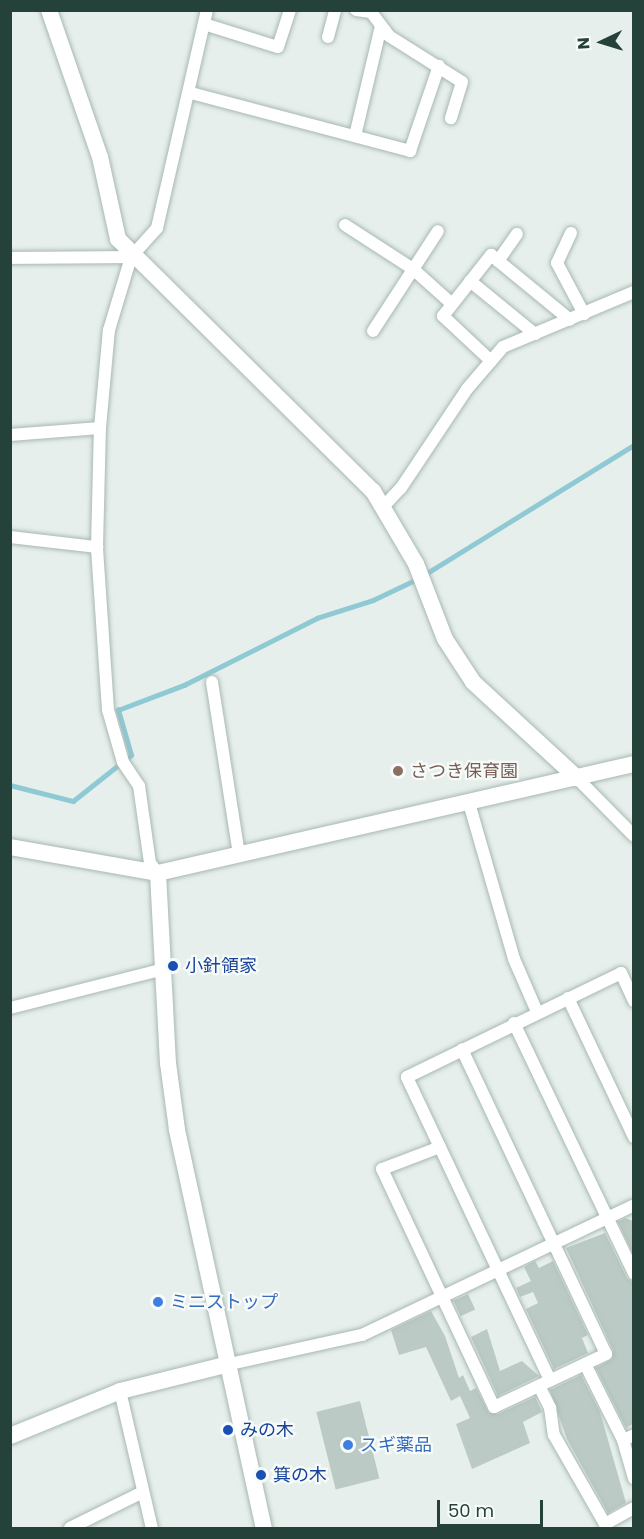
<!DOCTYPE html>
<meta charset="utf-8">
<style>
body{margin:0}
#map{position:relative;width:644px;height:1539px;overflow:hidden;background:#e6efeb;font-family:Poppins,"Noto Sans JP",sans-serif}
div>[style]{position:absolute}
.stream>*{height:4.5px;margin:-2.25px;padding:0 2.25px;transform-origin:2.25px;border-radius:2.25px;background:#8ec9d4}
.building>*{inset:0;background:#bbcac4;transform-origin:0 0}
.roads{filter:drop-shadow(0 0 2px #a8b8b2) drop-shadow(0 0 2px #a8b8b2)}
.street>*{height:12px;margin:-6px;padding:0 6px;transform-origin:6px;border-radius:6px;background:#fff}
.secondary>*{height:16px;margin:-8px;padding:0 8px;transform-origin:8px;border-radius:8px;background:#fff}
.dots>*{width:16px;height:16px;translate:-50% -50%;box-sizing:border-box;border:3px solid #f7fbf9;border-radius:50%}
span{translate:-50% -50%;white-space:nowrap;text-align:center;line-height:1.15;-webkit-text-stroke:4.5px #f7fbf9;paint-order:stroke}
.education-label{font-size:18px;color:#785e54}
.left{translate:0 -50%;text-align:left}
.transit-label{font-size:18px;color:#164399}
.shop-label{font-size:18px;color:#366cbe}
.frame{position:absolute;inset:0;border:12px solid #24423a;pointer-events:none}
.north{position:absolute;left:572px;top:12px;width:60px;height:60px;-webkit-text-stroke:4px #f7fbf9;paint-order:stroke;rotate:266deg;font-size:16px;font-weight:700;line-height:24px;text-align:center;color:#24423a}
.north::after{content:'';display:block;margin:auto;width:21px;height:27px;background:#24423a;clip-path:polygon(50% 0,100% 100%,50% 72%,0 100%)}
.scale{position:absolute;left:437px;top:1500px;width:106px;height:27px;box-sizing:border-box;border:3px solid #24423a;border-top:0;padding-left:8px;font-size:18px;line-height:21px;white-space:nowrap;color:#24423a;-webkit-text-stroke:4px #f7fbf9;paint-order:stroke}
</style>
<div id="map">
<div class="stream">
<div style="left:424px;top:575px;width:247px;rotate:-31.8deg"></div>
<div style="left:10px;top:785px;width:65px;rotate:14.3deg"></div>
<div style="left:73px;top:801px;width:74px;rotate:-38.4deg"></div>
<div style="left:131px;top:755px;width:47px;rotate:-106.1deg"></div>
<div style="left:118px;top:710px;width:71px;rotate:-20.7deg"></div>
<div style="left:184px;top:685px;width:149px;rotate:-26.7deg"></div>
<div style="left:317px;top:618px;width:59px;rotate:-17.8deg"></div>
<div style="left:373px;top:600px;width:49px;rotate:-25.5deg"></div>
</div>
<div class="building">
<div style="clip-path:polygon(625px 1218px,633px 1221px,633px 1254px,618px 1222px)"></div>
<div style="clip-path:polygon(605px 1233px,627px 1278px,633px 1282px,633px 1424px,626px 1428px,596px 1368px,612px 1359px,613px 1350px,566px 1248px)"></div>
<div style="clip-path:polygon(535px 1261px,539px 1268px,553px 1261px,588px 1335px,582px 1338px,588px 1353px,554px 1369px,526px 1309px,538px 1303px,533px 1292px,520px 1297px,516px 1288px,531px 1281px,524px 1267px)"></div>
<div style="left:468px;top:1294px;width:17px;height:16px;rotate:65deg"></div>
<div style="clip-path:polygon(431px 1311px,445px 1336px,459px 1378px,463px 1375px,470px 1391px,476px 1388px,489px 1413px,498px 1414px,535px 1397px,542px 1412px,523px 1422px,530px 1443px,472px 1469px,456px 1424px,470px 1418px,460px 1396px,451px 1401px,426px 1347px,399px 1355px,391px 1330px)"></div>
<div style="clip-path:polygon(487px 1329px,500px 1371px,522px 1361px,539px 1376px,498px 1396px,471px 1337px)"></div>
<div style="clip-path:polygon(581px 1375px,600px 1412px,626px 1503px,608px 1513px,567px 1439px,550px 1390px)"></div>
<div style="left:360px;top:1401px;width:80px;height:45px;rotate:76deg"></div>
</div>
<div class="roads">
<div class="street">
<div style="left:356px;top:10px;width:15px;rotate:8deg"></div>
<div style="left:371px;top:12px;width:30px;rotate:53deg"></div>
<div style="left:389px;top:36px;width:86px;rotate:32.2deg"></div>
<div style="left:462px;top:82px;width:38px;rotate:107deg"></div>
<div style="left:204px;top:24px;width:77px;rotate:17.3deg"></div>
<div style="left:278px;top:47px;width:39px;rotate:-72deg"></div>
<div style="left:328px;top:37px;width:28px;rotate:-75deg"></div>
<div style="left:191px;top:93px;width:227px;rotate:14.8deg"></div>
<div style="left:410px;top:151px;width:90px;rotate:-71.2deg"></div>
<div style="left:355px;top:136px;width:113px;rotate:-76.7deg"></div>
<div style="left:345px;top:225px;width:81px;rotate:32.9deg"></div>
<div style="left:413px;top:269px;width:52px;rotate:41.9deg"></div>
<div style="left:571px;top:233px;width:33px;rotate:115deg"></div>
<div style="left:557px;top:263px;width:58px;rotate:62.1deg"></div>
<div style="left:10px;top:258px;width:121px;rotate:-0.5deg"></div>
<div style="left:498px;top:261px;width:33px;rotate:-55deg"></div>
<div style="left:470px;top:281px;width:84px;rotate:39.2deg"></div>
<div style="left:373px;top:331px;width:119px;rotate:-57deg"></div>
<div style="left:491px;top:361px;width:66px;rotate:-136.8deg"></div>
<div style="left:443px;top:316px;width:78px;rotate:-51.8deg"></div>
<div style="left:491px;top:255px;width:102px;rotate:39.4deg"></div>
<div style="left:10px;top:435px;width:90px;rotate:-4.4deg"></div>
<div style="left:383px;top:507px;width:26px;rotate:-47deg"></div>
<div style="left:401px;top:488px;width:119px;rotate:-56.3deg"></div>
<div style="left:467px;top:389px;width:55px;rotate:-49.4deg"></div>
<div style="left:503px;top:347px;width:142px;rotate:-22.8deg"></div>
<div style="left:10px;top:537px;width:88px;rotate:6.6deg"></div>
<div style="left:212px;top:682px;width:175px;rotate:81.1deg"></div>
<div style="left:577px;top:778px;width:81px;rotate:45.5deg"></div>
<div style="left:469px;top:803px;width:162px;rotate:73.9deg"></div>
<div style="left:514px;top:959px;width:58px;rotate:66.5deg"></div>
<div style="left:158px;top:873px;width:13px;rotate:-129deg"></div>
<div style="left:150px;top:863px;width:78px;rotate:-98.1deg"></div>
<div style="left:139px;top:786px;width:29px;rotate:-124deg"></div>
<div style="left:123px;top:762px;width:54px;rotate:-106.1deg"></div>
<div style="left:108px;top:710px;width:163px;rotate:-93.9deg"></div>
<div style="left:97px;top:547px;width:119px;rotate:-88.6deg"></div>
<div style="left:100px;top:428px;width:98px;rotate:-84.8deg"></div>
<div style="left:109px;top:330px;width:76px;rotate:-73.2deg"></div>
<div style="left:131px;top:257px;width:39px;rotate:-48deg"></div>
<div style="left:157px;top:228px;width:224px;rotate:-77.1deg"></div>
<div style="left:568px;top:998px;width:154px;rotate:64.6deg"></div>
<div style="left:10px;top:1008px;width:159px;rotate:-14.2deg"></div>
<div style="left:514px;top:1023px;width:278px;rotate:64.4deg"></div>
<div style="left:440px;top:1147px;width:62px;rotate:159.2deg"></div>
<div style="left:382px;top:1169px;width:263px;rotate:64.8deg"></div>
<div style="left:494px;top:1407px;width:124px;rotate:-25.3deg"></div>
<div style="left:606px;top:1354px;width:337px;rotate:-115.3deg"></div>
<div style="left:585px;top:1364px;width:85px;rotate:63.4deg"></div>
<div style="left:623px;top:1440px;width:40px;rotate:74deg"></div>
<div style="left:225px;top:1365px;width:140px;rotate:-12.4deg"></div>
<div style="left:362px;top:1335px;width:301px;rotate:-25.5deg"></div>
<div style="left:550px;top:1380px;width:335px;rotate:-115.3deg"></div>
<div style="left:407px;top:1077px;width:238px;rotate:-25.9deg"></div>
<div style="left:621px;top:973px;width:31px;rotate:65deg"></div>
<div style="left:539px;top:1386px;width:25px;rotate:63deg"></div>
<div style="left:550px;top:1408px;width:27px;rotate:82deg"></div>
<div style="left:554px;top:1435px;width:103px;rotate:60.2deg"></div>
<div style="left:605px;top:1524px;width:33px;rotate:-29deg"></div>
<div style="left:120px;top:1391px;width:141px;rotate:76.9deg"></div>
<div style="left:623px;top:1440px;width:12px;rotate:-24deg"></div>
<div style="left:70px;top:1528px;width:81px;rotate:-26.3deg"></div>
</div>
<div class="secondary">
<div style="left:49px;top:10px;width:156px;rotate:70.9deg"></div>
<div style="left:100px;top:157px;width:84px;rotate:77.6deg"></div>
<div style="left:118px;top:239px;width:359px;rotate:44.7deg"></div>
<div style="left:373px;top:491px;width:85px;rotate:59.5deg"></div>
<div style="left:416px;top:564px;width:80px;rotate:68.9deg"></div>
<div style="left:445px;top:639px;width:51px;rotate:56.9deg"></div>
<div style="left:473px;top:682px;width:142px;rotate:42.7deg"></div>
<div style="left:10px;top:847px;width:150px;rotate:10deg"></div>
<div style="left:158px;top:873px;width:488px;rotate:-12.9deg"></div>
<div style="left:158px;top:873px;width:190px;rotate:87deg"></div>
<div style="left:168px;top:1063px;width:68px;rotate:82.3deg"></div>
<div style="left:177px;top:1130px;width:407px;rotate:77.7deg"></div>
<div style="left:10px;top:1436px;width:119px;rotate:-22.2deg"></div>
<div style="left:120px;top:1391px;width:108px;rotate:-13.9deg"></div>
</div>
</div>
<div class="dots">
<div style="left:398px;top:771px;background:#8d6e63"></div>
<div style="left:173px;top:966px;background:#1a4fb4"></div>
<div style="left:158px;top:1302px;background:#3f7fe0"></div>
<div style="left:228px;top:1430px;background:#1a4fb4"></div>
<div style="left:348px;top:1445px;background:#3f7fe0"></div>
<div style="left:261px;top:1475px;background:#1a4fb4"></div>
</div>
<div class="education-label">
<span class="left" style="left:410px;top:771px">さつき保育園</span>
</div>
<div class="transit-label">
<span class="left" style="left:185px;top:966px">小針領家</span>
<span class="left" style="left:240px;top:1430px">みの木</span>
<span class="left" style="left:273px;top:1475px">箕の木</span>
</div>
<div class="shop-label">
<span class="left" style="left:170px;top:1302px">ミニストップ</span>
<span class="left" style="left:360px;top:1445px">スギ薬品</span>
</div>
<div class="frame"></div>
<div class="north">N</div>
<div class="scale">50 m</div>
</div>
